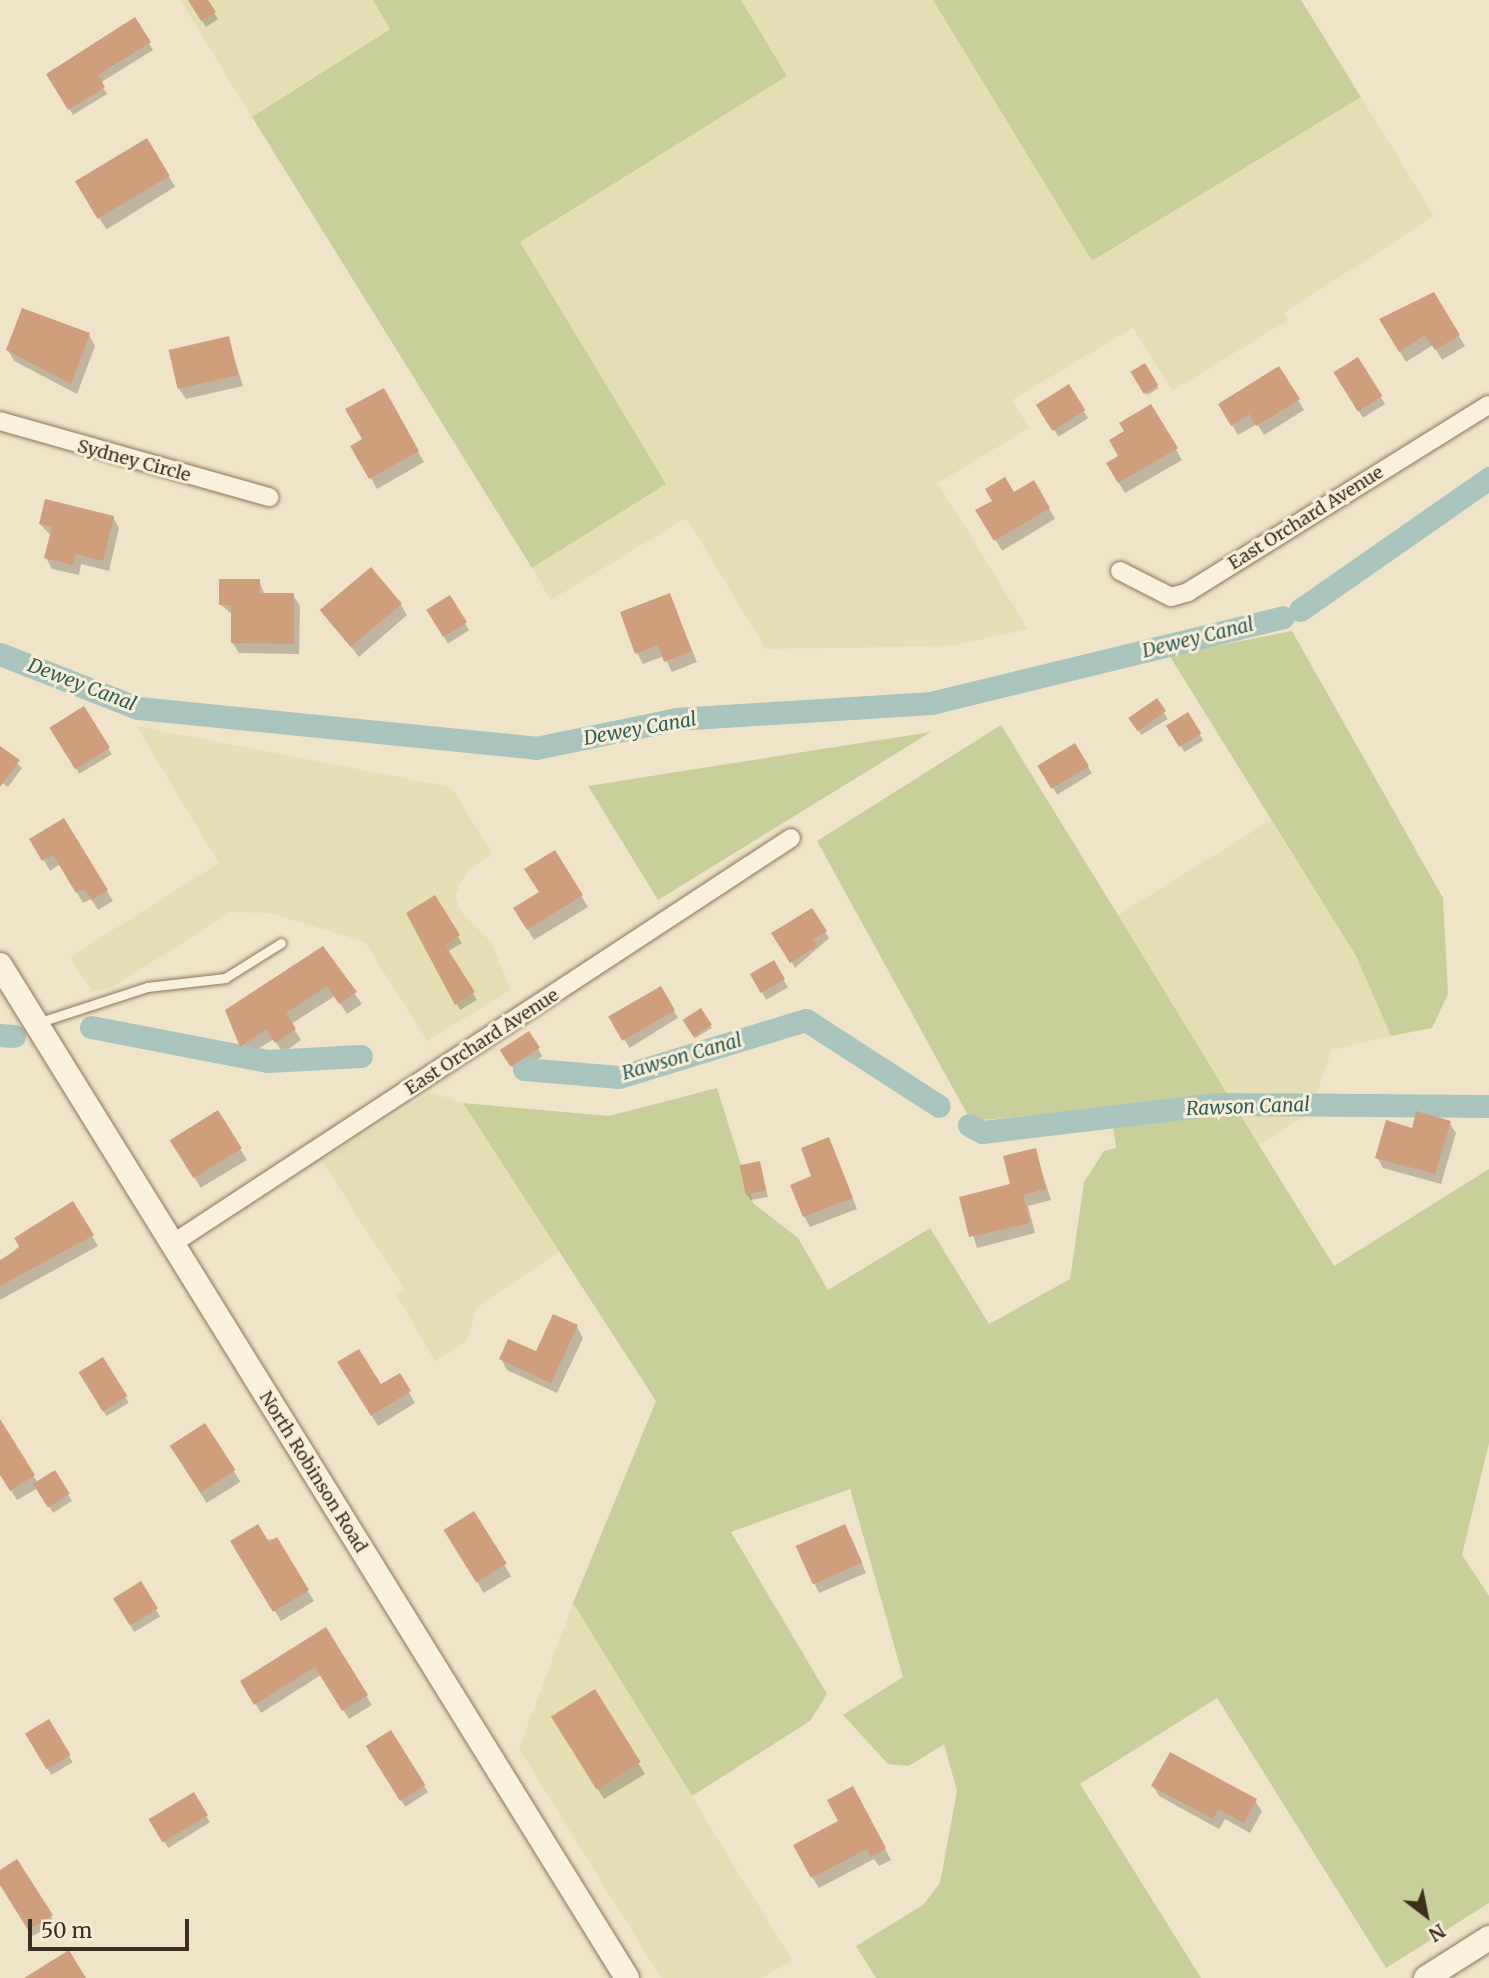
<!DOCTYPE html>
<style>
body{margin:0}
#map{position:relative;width:1489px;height:1978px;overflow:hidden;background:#f0e4c8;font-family:Merriweather,serif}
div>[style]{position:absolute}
.farmland>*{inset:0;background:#e6deb5}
.green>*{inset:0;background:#c9cf9b}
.shadow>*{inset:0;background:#0003;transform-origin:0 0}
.canal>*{height:23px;margin:-11.5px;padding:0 11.5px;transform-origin:11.5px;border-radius:11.5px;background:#a9c4bc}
.building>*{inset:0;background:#cf9f7d;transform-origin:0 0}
.roads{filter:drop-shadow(0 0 2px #8d765c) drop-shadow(0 0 2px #8d765c)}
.lane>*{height:9px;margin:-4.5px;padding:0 4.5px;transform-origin:4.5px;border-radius:4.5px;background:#faf1dc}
.street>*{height:18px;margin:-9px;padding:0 9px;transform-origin:9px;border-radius:9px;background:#faf1dc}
.secondary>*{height:24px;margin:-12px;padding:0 12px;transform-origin:12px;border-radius:12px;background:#faf1dc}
span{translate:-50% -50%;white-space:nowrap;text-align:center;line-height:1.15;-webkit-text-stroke:6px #f7eed8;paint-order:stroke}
.street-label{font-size:18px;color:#3d2e20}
.water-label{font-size:19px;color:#2f5d5a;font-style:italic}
.north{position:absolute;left:1391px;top:1880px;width:70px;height:70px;-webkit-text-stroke:5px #f7eed8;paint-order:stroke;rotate:148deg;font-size:19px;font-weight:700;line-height:28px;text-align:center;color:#3d2e20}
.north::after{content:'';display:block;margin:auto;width:24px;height:32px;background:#3d2e20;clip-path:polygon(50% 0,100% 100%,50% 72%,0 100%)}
.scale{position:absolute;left:28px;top:1919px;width:161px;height:32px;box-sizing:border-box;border:4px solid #3d2e20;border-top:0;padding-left:9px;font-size:21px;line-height:24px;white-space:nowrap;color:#3d2e20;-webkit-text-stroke:5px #f7eed8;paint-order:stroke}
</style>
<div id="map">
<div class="farmland">
<div style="clip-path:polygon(180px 0,373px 0,390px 28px,252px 117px)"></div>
<div style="clip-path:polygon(741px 0,933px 0,1092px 261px,1361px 97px,1434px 216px,1284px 313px,1288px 320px,1172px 391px,1133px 328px,1012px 400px,1029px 428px,938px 483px,1028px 629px,951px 646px,766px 649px,686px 518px,551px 600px,532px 568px,666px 484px,520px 242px,787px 76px)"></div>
<div style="clip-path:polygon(136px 726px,451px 787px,493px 854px,468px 869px,455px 895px,462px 913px,491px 942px,511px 990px,427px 1041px,365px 942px,270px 913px,231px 912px,111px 988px,92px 991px,70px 957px,219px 863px)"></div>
<div style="clip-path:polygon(1271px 820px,1356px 956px,1391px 1036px,1332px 1050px,1309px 1114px,1259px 1145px,1118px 915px)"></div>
<div style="clip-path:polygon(431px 1092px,463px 1103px,559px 1252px,477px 1307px,466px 1342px,435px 1361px,396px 1295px,404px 1289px,322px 1161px)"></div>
<div style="clip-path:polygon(573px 1603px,792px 1960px,763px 1978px,661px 1978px,519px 1749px)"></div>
</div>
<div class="green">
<div style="clip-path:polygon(373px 0,741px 0,787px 76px,520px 242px,666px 484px,532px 568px,252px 117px,390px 29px)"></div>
<div style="clip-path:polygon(933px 0,1301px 0,1361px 97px,1092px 261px)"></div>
<div style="clip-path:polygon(1292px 631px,1443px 898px,1448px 994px,1432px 1028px,1391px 1036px,1356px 956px,1169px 655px)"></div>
<div style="clip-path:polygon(1001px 725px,1118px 915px,1230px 1098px,971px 1121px,817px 841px)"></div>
<div style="clip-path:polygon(931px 732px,658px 900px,588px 786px)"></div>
<div style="clip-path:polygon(717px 1088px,753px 1203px,798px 1238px,828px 1290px,930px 1228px,989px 1324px,1070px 1279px,1084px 1182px,1104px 1151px,1116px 1148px,1113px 1126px,1239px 1113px,1334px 1266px,1489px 1169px,1489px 1443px,1462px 1555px,1489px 1596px,1489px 1903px,1386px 1968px,1217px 1698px,1080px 1784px,1201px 1978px,876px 1978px,856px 1946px,923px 1905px,940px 1883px,957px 1791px,944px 1744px,909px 1766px,888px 1764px,843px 1715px,903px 1677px,850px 1489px,731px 1532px,827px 1694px,810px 1721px,692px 1796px,573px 1603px,656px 1401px,463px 1103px,609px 1116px)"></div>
</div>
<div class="shadow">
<div style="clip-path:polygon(190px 0,206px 0,218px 19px,206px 27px)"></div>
<div style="clip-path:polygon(135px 19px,153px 50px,100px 83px,107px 94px,73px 115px,48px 74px)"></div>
<div style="left:146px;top:140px;width:55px;height:81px;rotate:58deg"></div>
<div style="clip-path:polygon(1433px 294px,1465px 346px,1442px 360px,1433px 345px,1406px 362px,1381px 320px)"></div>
<div style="clip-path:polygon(89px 335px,95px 346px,77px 394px,14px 361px,8px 350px)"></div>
<div style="clip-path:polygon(228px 338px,243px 386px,186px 399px,179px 389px)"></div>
<div style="left:1357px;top:359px;width:53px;height:26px;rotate:58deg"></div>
<div style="left:1145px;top:366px;width:26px;height:13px;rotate:59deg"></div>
<div style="clip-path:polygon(1279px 368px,1304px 410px,1264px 435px,1257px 424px,1238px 435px,1220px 405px)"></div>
<div style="left:1068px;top:386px;width:38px;height:35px;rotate:58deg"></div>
<div style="clip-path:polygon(383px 390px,424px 462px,377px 489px,353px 446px,365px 440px)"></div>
<div style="clip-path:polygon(1151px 406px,1182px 460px,1125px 493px,1108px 464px,1120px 457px,1126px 432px)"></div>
<div style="left:1033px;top:482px;width:43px;height:62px;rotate:59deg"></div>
<div style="clip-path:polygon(113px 517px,119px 528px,109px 571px,81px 564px,79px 575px,52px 569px,46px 558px,51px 536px,40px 524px)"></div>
<div style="clip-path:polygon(259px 581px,265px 595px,293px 595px,300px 606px,299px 654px,239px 653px,232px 642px,233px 615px,221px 605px)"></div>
<div style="clip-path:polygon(669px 595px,697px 662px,672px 672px,664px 656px,643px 664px,637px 653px)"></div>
<div style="left:449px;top:598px;width:38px;height:25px;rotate:58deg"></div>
<div style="clip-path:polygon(401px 605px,407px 615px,359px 657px,322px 611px)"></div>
<div style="left:1157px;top:701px;width:21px;height:31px;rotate:59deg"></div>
<div style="left:84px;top:708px;width:54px;height:38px;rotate:59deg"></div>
<div style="left:1187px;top:714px;width:31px;height:22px;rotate:58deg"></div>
<div style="left:1075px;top:746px;width:32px;height:41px;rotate:58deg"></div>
<div style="clip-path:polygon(0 748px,22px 768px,8px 787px,0 781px)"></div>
<div style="clip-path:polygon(64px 820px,113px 901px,98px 910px,91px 899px,83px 903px,60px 864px,50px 871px,32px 840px)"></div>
<div style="clip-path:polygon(554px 852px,588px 907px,534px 940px,515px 908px,541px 892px)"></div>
<div style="clip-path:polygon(434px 898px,462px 943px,447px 952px,477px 1000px,460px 1010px,408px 914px)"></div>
<div style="clip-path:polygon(812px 910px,829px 938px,795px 968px,774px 934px)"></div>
<div style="clip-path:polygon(322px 948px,362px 1004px,347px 1014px,335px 996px,291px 1024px,301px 1040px,283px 1053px,274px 1039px,247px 1056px,241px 1046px)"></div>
<div style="left:774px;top:963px;width:28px;height:25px;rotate:60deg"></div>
<div style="left:660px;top:989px;width:34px;height:57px;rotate:58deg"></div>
<div style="left:701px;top:1010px;width:21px;height:20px;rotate:59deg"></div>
<div style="left:529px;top:1034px;width:26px;height:31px;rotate:59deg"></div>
<div style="left:218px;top:1112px;width:56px;height:54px;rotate:59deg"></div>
<div style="clip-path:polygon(1449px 1122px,1456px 1133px,1441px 1184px,1383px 1168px,1377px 1157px,1413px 1130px)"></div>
<div style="clip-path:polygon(829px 1139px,857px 1209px,810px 1227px,804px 1216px)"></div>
<div style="clip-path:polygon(1035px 1150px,1051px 1200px,1028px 1206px,1035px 1233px,977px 1248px,961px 1198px,1013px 1186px)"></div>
<div style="clip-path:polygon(759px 1163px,768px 1197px,751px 1200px,747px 1194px)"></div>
<div style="clip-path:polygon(72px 1203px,98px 1246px,0 1300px,0 1262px)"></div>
<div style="clip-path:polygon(577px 1327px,583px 1338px,557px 1393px,507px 1370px,501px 1359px,537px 1354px)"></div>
<div style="left:103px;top:1360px;width:50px;height:26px;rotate:59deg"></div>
<div style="clip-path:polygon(340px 1363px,381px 1387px,399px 1375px,415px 1403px,378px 1426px)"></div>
<div style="clip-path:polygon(0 1422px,38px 1483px,55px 1473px,72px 1501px,53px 1513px,38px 1488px,17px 1500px,0 1473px)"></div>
<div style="left:205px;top:1425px;width:67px;height:40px;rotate:58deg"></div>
<div style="left:473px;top:1513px;width:74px;height:32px;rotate:59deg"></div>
<div style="clip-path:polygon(851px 1537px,866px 1573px,819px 1593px,797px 1546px)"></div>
<div style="clip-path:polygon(276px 1539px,314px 1601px,281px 1621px,233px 1542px)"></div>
<div style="left:140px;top:1583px;width:39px;height:30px;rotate:59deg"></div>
<div style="clip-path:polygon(325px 1629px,372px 1705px,349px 1719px,321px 1675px,261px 1713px,242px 1681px)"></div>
<div style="clip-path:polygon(594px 1692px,645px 1774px,604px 1799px,559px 1728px)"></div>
<div style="left:48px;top:1721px;width:48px;height:25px;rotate:59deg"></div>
<div style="left:391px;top:1733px;width:70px;height:27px;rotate:58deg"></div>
<div style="clip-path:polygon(1153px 1786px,1255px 1801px,1262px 1811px,1250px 1833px,1225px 1819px,1219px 1829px,1159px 1796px)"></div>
<div style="left:193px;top:1795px;width:32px;height:49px;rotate:58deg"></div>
<div style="clip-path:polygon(859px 1799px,891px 1860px,879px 1866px,874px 1859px,819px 1888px,812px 1877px)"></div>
<div style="clip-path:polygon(17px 1861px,55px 1923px,33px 1936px,0 1882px,0 1872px)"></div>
</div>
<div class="canal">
<div style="left:1300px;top:610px;width:231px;rotate:-34.9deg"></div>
<div style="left:0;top:654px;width:148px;rotate:21.4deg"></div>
<div style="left:138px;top:708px;width:400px;rotate:5.7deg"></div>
<div style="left:536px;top:748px;width:144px;rotate:-11.6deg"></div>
<div style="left:677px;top:719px;width:255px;rotate:-3.6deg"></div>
<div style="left:931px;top:703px;width:362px;rotate:-13.7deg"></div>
<div style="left:91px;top:1027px;width:180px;rotate:10.9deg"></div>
<div style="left:268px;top:1061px;width:93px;rotate:-3.1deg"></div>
<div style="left:0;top:1035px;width:14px;rotate:4deg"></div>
<div style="left:524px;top:1069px;width:95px;rotate:4.8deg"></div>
<div style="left:619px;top:1077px;width:195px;rotate:-17deg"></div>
<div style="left:806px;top:1020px;width:158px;rotate:32.9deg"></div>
<div style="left:969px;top:1125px;width:15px;rotate:28deg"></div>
<div style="left:982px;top:1132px;width:237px;rotate:-6.8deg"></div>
<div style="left:1217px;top:1104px;width:272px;rotate:0.4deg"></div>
</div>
<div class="building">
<div style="clip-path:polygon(188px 0,208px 0,216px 12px,201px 21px)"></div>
<div style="clip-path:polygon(135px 17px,151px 42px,98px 75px,105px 87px,68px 110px,46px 74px)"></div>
<div style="left:147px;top:138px;width:44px;height:84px;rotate:59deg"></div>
<div style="clip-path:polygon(1434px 292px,1460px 335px,1435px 350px,1425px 335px,1399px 352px,1379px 319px)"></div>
<div style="clip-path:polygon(22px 308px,90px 333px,71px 384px,6px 350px)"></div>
<div style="left:229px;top:336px;width:40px;height:62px;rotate:77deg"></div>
<div style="left:1358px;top:357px;width:46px;height:29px;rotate:58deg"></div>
<div style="left:1145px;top:363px;width:26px;height:17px;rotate:59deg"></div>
<div style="clip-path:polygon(1279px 366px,1300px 399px,1256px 426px,1249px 414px,1231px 426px,1218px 404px)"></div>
<div style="left:1069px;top:384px;width:31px;height:39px;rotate:58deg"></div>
<div style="clip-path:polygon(384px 388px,419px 451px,369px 479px,350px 446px,362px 439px,345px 409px)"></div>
<div style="clip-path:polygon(1151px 404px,1178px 448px,1118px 483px,1106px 463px,1118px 456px,1109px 440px,1124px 431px,1119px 423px)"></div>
<div style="clip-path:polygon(1005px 477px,1014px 492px,1034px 480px,1050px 508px,994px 541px,975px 510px,992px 501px,985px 489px)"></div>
<div style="clip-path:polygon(45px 499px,114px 516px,103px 561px,76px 554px,73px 565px,44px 558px,52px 527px,39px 524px)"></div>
<div style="left:371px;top:567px;width:48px;height:67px;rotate:50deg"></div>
<div style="clip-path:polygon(219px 579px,260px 579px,260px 593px,294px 593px,294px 644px,231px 643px,231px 605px,219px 605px)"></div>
<div style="clip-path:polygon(670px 593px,692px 651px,664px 662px,658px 645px,635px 654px,620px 612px)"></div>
<div style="left:450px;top:595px;width:32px;height:28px;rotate:58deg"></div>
<div style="left:1157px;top:698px;width:16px;height:35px;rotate:55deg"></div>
<div style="left:84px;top:706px;width:49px;height:41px;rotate:58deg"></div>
<div style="left:1188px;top:712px;width:25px;height:26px;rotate:58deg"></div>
<div style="left:1075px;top:743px;width:27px;height:44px;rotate:59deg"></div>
<div style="clip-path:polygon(0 746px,20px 760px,0 787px)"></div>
<div style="clip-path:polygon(64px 818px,108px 890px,91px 900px,84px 889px,76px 893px,53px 855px,42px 861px,29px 839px)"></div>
<div style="clip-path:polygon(555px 850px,583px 895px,527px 930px,513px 908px,539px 892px,524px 869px)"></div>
<div style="clip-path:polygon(435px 895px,460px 935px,445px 945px,475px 992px,455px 1005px,406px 913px)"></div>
<div style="clip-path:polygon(812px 908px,827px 931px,813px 939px,817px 946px,790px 963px,771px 933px)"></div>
<div style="clip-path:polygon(323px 946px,357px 992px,339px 1004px,327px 986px,286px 1013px,296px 1029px,275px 1043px,266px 1029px,240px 1047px,225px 1010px)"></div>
<div style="left:774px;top:960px;width:22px;height:28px;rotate:60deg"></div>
<div style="left:661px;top:986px;width:28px;height:61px;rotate:60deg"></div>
<div style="left:701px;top:1008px;width:20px;height:22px;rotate:57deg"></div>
<div style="left:529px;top:1031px;width:20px;height:35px;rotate:57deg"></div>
<div style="left:218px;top:1110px;width:45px;height:57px;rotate:58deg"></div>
<div style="clip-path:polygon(1416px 1111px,1451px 1121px,1435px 1174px,1375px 1158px,1386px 1120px,1412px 1128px)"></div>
<div style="clip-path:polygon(829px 1137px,853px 1198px,803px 1217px,790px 1185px,811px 1176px,801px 1148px)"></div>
<div style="clip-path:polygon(1036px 1148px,1046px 1189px,1023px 1195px,1030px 1223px,969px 1237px,959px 1197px,1010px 1184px,1003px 1156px)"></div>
<div style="left:760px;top:1161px;width:30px;height:21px;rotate:78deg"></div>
<div style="clip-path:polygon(73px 1201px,94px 1235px,0 1286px,0 1260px,20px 1248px,14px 1238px)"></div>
<div style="clip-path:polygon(553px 1314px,578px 1325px,551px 1383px,499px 1359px,508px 1339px,536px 1351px)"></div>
<div style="clip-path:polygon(359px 1349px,381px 1384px,400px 1373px,411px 1391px,371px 1416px,337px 1362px)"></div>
<div style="left:103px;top:1357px;width:46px;height:29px;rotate:58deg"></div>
<div style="clip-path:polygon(0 1419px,35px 1475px,10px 1491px,0 1475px)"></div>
<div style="left:205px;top:1423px;width:56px;height:42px;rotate:57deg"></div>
<div style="left:55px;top:1470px;width:28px;height:26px;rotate:58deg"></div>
<div style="left:474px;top:1511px;width:62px;height:36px;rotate:58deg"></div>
<div style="clip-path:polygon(258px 1524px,269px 1542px,277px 1537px,309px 1590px,273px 1612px,230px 1541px)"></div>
<div style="left:845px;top:1524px;width:42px;height:54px;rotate:66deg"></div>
<div style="left:141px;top:1581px;width:32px;height:33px;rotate:58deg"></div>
<div style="clip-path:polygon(326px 1627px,368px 1695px,342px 1711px,315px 1667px,254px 1705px,240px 1681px)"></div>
<div style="left:595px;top:1689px;width:86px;height:52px;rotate:58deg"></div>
<div style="left:49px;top:1719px;width:42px;height:28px;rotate:59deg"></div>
<div style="left:391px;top:1730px;width:65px;height:30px;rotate:58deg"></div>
<div style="clip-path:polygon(1170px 1752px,1257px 1799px,1244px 1823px,1218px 1809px,1213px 1819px,1151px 1786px)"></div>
<div style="clip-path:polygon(853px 1786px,886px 1848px,871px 1857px,867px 1849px,811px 1878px,793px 1845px,838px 1821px,827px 1800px)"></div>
<div style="left:194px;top:1792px;width:27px;height:53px;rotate:59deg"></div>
<div style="clip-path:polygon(17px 1859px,53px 1915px,28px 1930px,0 1885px,0 1870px)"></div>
<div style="clip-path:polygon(69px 1950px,86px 1978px,24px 1978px)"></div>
</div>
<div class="roads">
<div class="lane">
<div style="left:37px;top:1023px;width:116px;rotate:-18.1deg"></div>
<div style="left:147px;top:987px;width:79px;rotate:-6.6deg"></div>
<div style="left:225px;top:978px;width:66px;rotate:-32deg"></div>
</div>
<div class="street">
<div style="left:0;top:421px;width:280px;rotate:15.8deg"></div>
<div style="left:1120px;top:571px;width:57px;rotate:27deg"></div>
<div style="left:1171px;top:597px;width:18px;rotate:-16deg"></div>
<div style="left:1188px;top:592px;width:354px;rotate:-31.9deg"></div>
<div style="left:172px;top:1244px;width:740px;rotate:-33.26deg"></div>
</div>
<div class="secondary">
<div style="left:0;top:965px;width:1191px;rotate:58.24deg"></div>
<div style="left:1426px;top:1978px;width:75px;rotate:-32.4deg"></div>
</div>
</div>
<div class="street-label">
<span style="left:134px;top:461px;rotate:15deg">Sydney Circle</span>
<span style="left:1306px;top:518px;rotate:-32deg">East Orchard Avenue</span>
<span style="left:482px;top:1042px;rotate:-33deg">East Orchard Avenue</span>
<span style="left:313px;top:1472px;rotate:58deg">North Robinson Road</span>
</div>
<div class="water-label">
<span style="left:1198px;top:638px;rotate:-14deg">Dewey Canal</span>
<span style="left:82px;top:685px;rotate:21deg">Dewey Canal</span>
<span style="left:640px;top:729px;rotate:-10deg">Dewey Canal</span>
<span style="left:682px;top:1057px;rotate:-16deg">Rawson Canal</span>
<span style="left:1248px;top:1107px;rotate:-2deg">Rawson Canal</span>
</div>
<div class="north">N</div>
<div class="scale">50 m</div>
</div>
